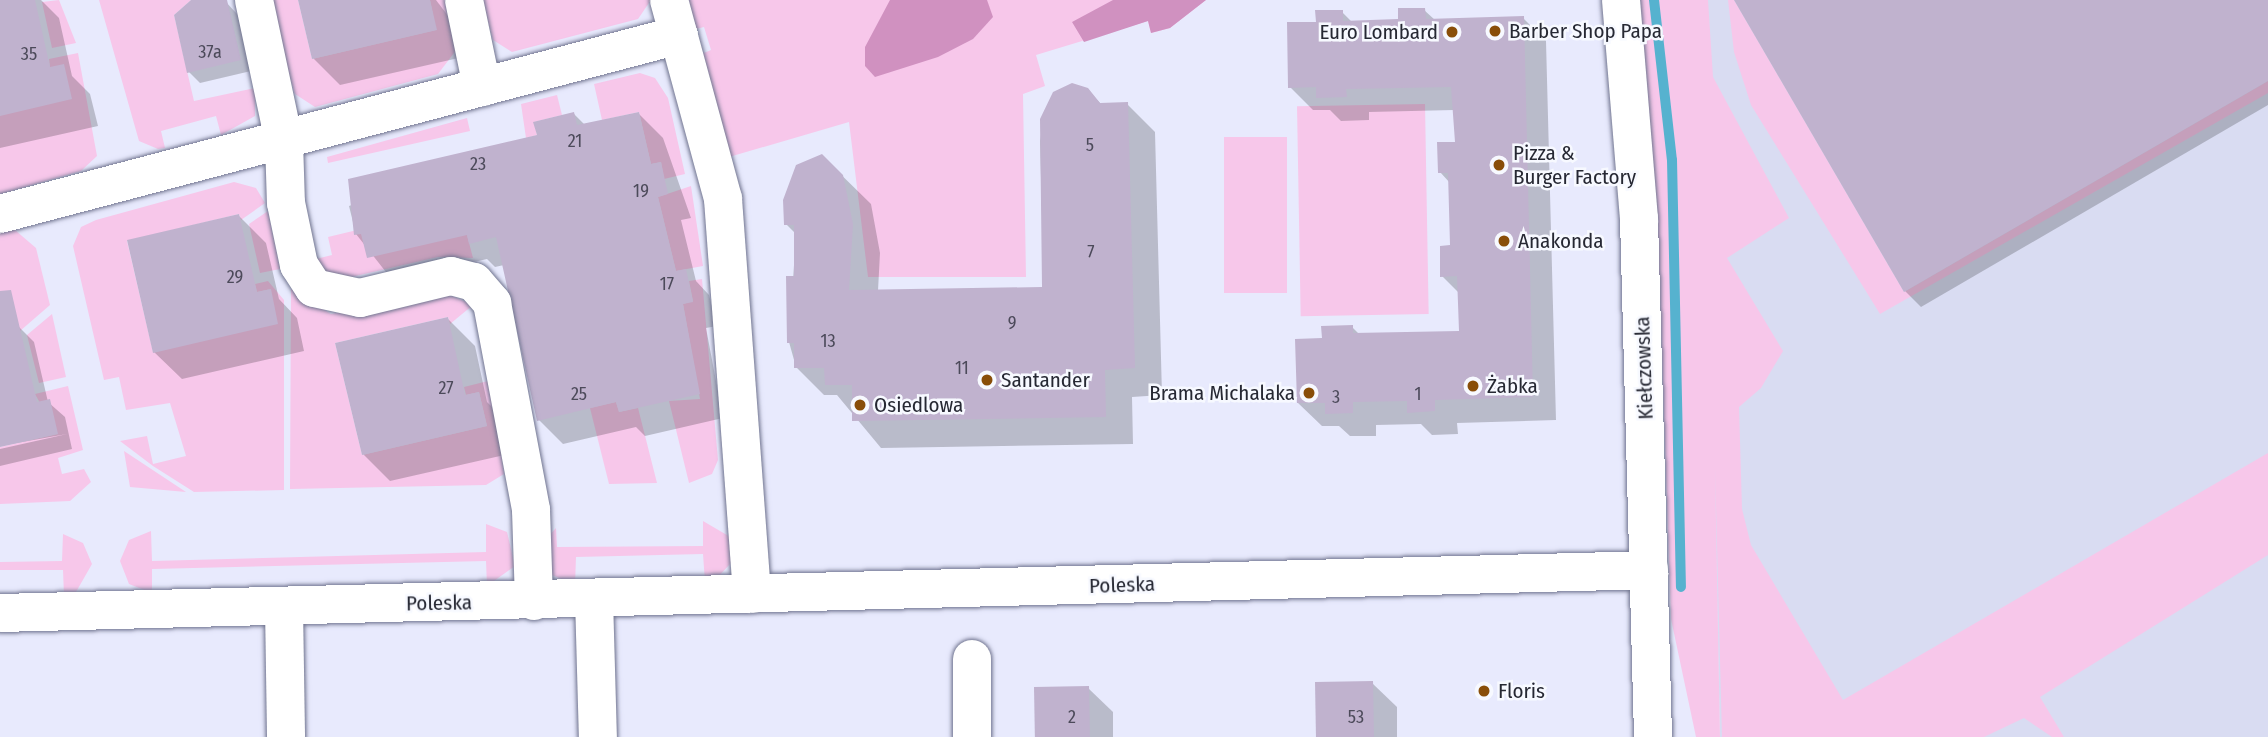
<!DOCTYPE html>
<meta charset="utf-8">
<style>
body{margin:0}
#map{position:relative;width:2268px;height:737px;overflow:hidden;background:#e8eafd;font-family:"Fira Sans Condensed",sans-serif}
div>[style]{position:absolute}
.built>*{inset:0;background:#d9dcf2}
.green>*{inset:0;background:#f7c7ea;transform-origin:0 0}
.forest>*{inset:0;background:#d091c0}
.shadow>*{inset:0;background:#0003}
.stream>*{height:10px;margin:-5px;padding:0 5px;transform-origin:5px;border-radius:5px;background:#56b2cf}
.building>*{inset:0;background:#c0b2ce;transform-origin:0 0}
.roads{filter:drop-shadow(0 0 2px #70748f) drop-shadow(0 0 2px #70748f)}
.minor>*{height:38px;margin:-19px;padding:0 19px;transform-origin:19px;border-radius:19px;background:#fff}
.dots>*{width:19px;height:19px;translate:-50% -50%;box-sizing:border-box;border:4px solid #f7f9ff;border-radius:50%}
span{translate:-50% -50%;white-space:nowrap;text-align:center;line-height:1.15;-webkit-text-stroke:5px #f7f9ff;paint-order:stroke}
.number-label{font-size:18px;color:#4c4a5a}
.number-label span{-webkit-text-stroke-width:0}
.poi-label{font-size:21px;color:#262833}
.left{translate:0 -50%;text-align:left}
.right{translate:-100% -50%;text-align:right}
.street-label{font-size:21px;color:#262833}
</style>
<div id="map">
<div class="built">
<div style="clip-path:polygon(1687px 0,2268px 0,2268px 737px,1720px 737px,1707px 143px)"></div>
</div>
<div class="green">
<div style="clip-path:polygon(59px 0,76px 43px,52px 48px,42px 2px)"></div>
<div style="clip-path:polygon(99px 0,191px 0,174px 15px,194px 101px,255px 88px,255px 116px,221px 135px,216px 116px,161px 131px,165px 148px,158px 149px,139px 141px)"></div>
<div style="clip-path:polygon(265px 0,298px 0,312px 59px,436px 30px,430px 0,445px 0,457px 49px,438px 74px,315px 107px,295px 94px)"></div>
<div style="clip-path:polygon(482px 0,651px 0,638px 19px,512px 52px,493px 40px)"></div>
<div style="clip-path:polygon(683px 0,1206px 0,1170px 28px,1151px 33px,1148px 21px,1036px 55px,1045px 86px,1023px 94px,1026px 277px,868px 277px,849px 122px,729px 157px,699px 55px,711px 50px,704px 27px,692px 30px)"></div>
<div style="clip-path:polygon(1637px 0,1708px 0,1713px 77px,1789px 218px,1727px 258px,1783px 351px,1761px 388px,1739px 407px,1742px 509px,1751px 545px,1843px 700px,2268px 453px,2268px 555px,2040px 697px,2064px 737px,2052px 737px,2024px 718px,1984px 737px,1722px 737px,1715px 467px,1720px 737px,1696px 737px,1671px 619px,1658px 240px)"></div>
<div style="clip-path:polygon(1728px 0,1734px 0,1904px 292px,2268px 81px,2268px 93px,1880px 314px,1751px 105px,1734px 52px)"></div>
<div style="clip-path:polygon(78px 53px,97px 156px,81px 171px,0 194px,0 116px,50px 67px,49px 59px)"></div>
<div style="clip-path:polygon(640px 73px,655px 78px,668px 98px,685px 174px,664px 179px,661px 162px,651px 164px,639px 112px,602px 120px,594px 84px)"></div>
<div style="clip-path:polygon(557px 95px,562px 115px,534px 122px,537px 135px,526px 138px,521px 104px)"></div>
<div style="left:1425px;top:104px;width:210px;height:128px;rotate:89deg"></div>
<div style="clip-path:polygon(467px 118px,470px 131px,328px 163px,327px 157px)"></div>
<div style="left:1224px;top:137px;width:63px;height:156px"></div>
<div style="clip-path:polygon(234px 182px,256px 188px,265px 203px,241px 220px,239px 214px,127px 241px,153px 352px,271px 289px,257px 292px,255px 284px,268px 281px,284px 300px,284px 490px,194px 492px,153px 466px,120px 441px,147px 436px,153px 464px,186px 456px,170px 403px,126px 410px,119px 377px,104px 380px,73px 246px,81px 227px,96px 220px)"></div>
<div style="clip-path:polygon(691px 186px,703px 266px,676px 271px,658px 197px)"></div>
<div style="clip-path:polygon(268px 211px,280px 269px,260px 273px,249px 224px)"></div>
<div style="clip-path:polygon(15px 230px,36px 248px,50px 305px,20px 331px,0 329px,0 232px)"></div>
<div style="clip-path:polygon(353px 231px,467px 235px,473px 258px,438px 257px,347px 278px,325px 273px,316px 259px,332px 255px,328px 237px)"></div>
<div style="clip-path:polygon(702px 279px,718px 460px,712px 474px,689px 483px,669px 401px,700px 399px,683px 304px,693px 301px,689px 281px)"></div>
<div style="clip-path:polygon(291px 289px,331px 314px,445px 293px,473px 305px,450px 324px,448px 317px,335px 343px,362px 455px,487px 426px,479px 392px,466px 395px,464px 387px,492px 380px,504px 474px,486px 485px,290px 489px)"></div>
<div style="clip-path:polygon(52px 314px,66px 377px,39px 383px,27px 335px)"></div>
<div style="clip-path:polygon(68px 386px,83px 450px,58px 458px,62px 474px,84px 469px,91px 482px,70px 501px,0 504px,0 447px,57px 434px,35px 394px)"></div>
<div style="clip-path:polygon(616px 402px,619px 412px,638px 408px,657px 483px,609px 484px,590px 408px)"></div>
<div style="clip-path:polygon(124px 451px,186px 492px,130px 487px)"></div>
<div style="clip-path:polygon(703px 521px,732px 538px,732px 562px,716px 579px,705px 582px,703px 554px,576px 557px,575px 585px,552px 575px,547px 538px,556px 528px,557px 547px,703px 546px)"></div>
<div style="clip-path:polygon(486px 524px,507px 532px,515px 566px,487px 586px,486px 561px,152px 569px,152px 593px,129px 584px,120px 561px,129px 540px,151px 531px,152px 561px,486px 552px)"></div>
<div style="clip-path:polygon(63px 534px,83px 543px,92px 564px,76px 592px,64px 596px,63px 570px,0 570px,0 562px,62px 561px)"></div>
</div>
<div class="forest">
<div style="clip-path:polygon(890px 0,987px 0,993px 17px,973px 39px,938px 57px,875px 77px,865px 66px,865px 47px)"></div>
<div style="clip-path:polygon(1113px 0,1206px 0,1170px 28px,1151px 33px,1148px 21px,1084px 42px,1072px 22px)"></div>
</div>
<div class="shadow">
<div style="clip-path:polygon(0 0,41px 0,59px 18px,72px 76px,90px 94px,98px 126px,0 148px)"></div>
<div style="clip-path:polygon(193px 0,224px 0,238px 15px,251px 71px,200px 83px,189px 72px)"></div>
<div style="clip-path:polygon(300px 0,436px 0,455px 25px,463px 57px,340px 85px,313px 58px)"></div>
<div style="clip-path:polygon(1736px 0,2268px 0,2268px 105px,1921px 307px,1905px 291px)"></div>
<div style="clip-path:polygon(1424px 10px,1435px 20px,1523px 18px,1546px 41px,1556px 420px,1457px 423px,1458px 434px,1432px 435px,1421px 424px,1376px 425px,1376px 436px,1350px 436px,1339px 426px,1322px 426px,1298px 403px,1324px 340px,1352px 327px,1360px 335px,1461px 333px,1459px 293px,1442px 276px,1452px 247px,1450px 183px,1440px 172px,1457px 143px,1454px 110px,1369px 112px,1369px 120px,1341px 121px,1330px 110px,1313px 110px,1290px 87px,1318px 23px,1342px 12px,1353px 23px,1400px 21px)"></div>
<div style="clip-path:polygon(1087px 89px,1102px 105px,1127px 104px,1155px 132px,1162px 395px,1132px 397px,1133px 444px,881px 448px,837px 395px,824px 395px,796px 367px,789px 342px,796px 234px,786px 224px,822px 156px,871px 204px,880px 253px,878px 291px,1044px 289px,1040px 141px,1045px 110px)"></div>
<div style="clip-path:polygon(574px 114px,585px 125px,639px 114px,663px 138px,691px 218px,681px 220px,696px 281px,709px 295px,717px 326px,706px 328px,723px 418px,645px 436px,636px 427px,563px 444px,539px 420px,504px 265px,495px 267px,487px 259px,393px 281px,356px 234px,349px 206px,539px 137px)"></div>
<div style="clip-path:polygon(239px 216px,266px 243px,279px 299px,297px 318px,304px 351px,182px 379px,154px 352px)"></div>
<div style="clip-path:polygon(448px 319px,475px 346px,487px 402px,506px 421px,513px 453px,390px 481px,363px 454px)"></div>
<div style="clip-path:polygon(18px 326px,34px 342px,48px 402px,65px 417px,72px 449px,0 466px,0 449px,67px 434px,0 446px,0 331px)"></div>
<div style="clip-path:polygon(1372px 683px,1397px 707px,1397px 737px,1318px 737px)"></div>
<div style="clip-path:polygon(1088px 688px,1113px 712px,1113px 737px,1036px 737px)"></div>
</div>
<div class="stream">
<div style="left:1654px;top:0;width:161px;rotate:83.6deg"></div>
<div style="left:1672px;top:160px;width:427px;rotate:88.8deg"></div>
</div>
<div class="building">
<div style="clip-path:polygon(0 0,35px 0,50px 67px,64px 64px,72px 99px,0 116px)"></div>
<div style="clip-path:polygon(191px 0,227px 0,241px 60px,187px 73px,174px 15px)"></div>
<div style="clip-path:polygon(298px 0,430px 0,437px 30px,312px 59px)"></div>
<div style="clip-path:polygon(1734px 0,2268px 0,2268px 81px,1904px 292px)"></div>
<div style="clip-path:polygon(1398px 8px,1425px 8px,1426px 19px,1524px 16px,1533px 397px,1435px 400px,1435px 411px,1407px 413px,1407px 401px,1353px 402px,1353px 413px,1325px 414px,1325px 403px,1297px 403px,1295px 339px,1322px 338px,1321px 326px,1353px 325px,1353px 333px,1459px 331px,1457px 276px,1440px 277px,1440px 246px,1450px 245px,1448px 173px,1438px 173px,1437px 142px,1455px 142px,1451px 87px,1346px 89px,1347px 97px,1316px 98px,1316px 87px,1288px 88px,1287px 22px,1316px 22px,1315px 10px,1343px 10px,1343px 21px,1398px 19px)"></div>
<div style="clip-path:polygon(1072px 83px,1088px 88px,1100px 103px,1128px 102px,1135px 368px,1105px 370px,1106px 417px,852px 421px,852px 385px,825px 385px,824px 368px,794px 368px,794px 343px,787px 343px,786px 276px,794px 276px,794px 225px,784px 225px,783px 200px,796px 165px,822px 154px,843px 175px,853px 224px,849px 290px,1042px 287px,1040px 119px,1053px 92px)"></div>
<div style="clip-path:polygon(574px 112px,577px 125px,639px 112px,651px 164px,661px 162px,668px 194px,658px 197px,676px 271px,686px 269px,693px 302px,683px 304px,700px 394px,619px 412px,616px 402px,537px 421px,496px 237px,469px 244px,467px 235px,367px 258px,361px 234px,354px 235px,348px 179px,537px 135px,533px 122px)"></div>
<div style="clip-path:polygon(239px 214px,257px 292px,271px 289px,278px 324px,153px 353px,127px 240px)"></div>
<div style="clip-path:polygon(11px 290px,37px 402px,50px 399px,58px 434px,0 447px,0 291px)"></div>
<div style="clip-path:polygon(448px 317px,465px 395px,479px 392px,487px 426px,362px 455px,335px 343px)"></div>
<div style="left:1373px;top:681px;width:56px;height:58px;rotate:89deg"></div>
<div style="left:1089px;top:686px;width:51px;height:55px;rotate:89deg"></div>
</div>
<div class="roads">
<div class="minor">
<div style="left:254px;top:0;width:144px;rotate:78deg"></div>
<div style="left:284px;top:141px;width:62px;rotate:88.2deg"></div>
<div style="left:286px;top:203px;width:63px;rotate:78.2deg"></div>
<div style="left:299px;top:265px;width:27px;rotate:57deg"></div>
<div style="left:314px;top:288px;width:47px;rotate:12.3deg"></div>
<div style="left:360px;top:298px;width:94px;rotate:-13.6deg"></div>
<div style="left:451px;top:276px;width:24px;rotate:15deg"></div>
<div style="left:474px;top:282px;width:28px;rotate:49deg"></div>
<div style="left:492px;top:303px;width:211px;rotate:79.3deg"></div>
<div style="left:531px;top:510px;width:91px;rotate:88.1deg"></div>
<div style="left:464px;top:0;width:89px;rotate:78.3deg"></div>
<div style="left:669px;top:0;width:206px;rotate:74.8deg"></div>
<div style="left:723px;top:199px;width:396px;rotate:85.8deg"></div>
<div style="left:1621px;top:0;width:220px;rotate:85.3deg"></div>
<div style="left:1639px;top:219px;width:518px;rotate:88.45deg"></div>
<div style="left:0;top:214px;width:702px;rotate:-14.77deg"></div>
<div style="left:594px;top:598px;width:139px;rotate:88.4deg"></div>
<div style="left:284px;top:607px;width:130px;rotate:89.1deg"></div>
<div style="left:0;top:613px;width:1650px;rotate:-1.49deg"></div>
<div style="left:972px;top:659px;width:78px;rotate:90deg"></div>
</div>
</div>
<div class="dots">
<div style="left:1495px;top:31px;background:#894e09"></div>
<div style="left:1452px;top:32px;background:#894e09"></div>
<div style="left:1499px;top:165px;background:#894e09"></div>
<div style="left:1504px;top:241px;background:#894e09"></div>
<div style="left:987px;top:380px;background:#894e09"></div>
<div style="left:1473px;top:386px;background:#894e09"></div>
<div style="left:1309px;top:393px;background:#894e09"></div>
<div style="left:860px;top:405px;background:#894e09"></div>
<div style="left:1484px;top:691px;background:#894e09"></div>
</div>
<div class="number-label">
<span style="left:210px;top:52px">37a</span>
<span style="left:29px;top:54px">35</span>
<span style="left:575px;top:141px">21</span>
<span style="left:1090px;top:145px">5</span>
<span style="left:478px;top:164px">23</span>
<span style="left:641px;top:191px">19</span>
<span style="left:1091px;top:252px">7</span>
<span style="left:235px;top:277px">29</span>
<span style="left:667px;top:284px">17</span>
<span style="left:1012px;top:323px">9</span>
<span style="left:828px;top:341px">13</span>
<span style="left:962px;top:368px">11</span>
<span style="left:446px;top:388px">27</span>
<span style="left:579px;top:394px">25</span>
<span style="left:1418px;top:394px">1</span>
<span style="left:1336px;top:397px">3</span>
<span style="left:1072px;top:717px">2</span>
<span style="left:1356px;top:717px">53</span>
</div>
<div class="poi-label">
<span class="left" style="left:1509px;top:31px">Barber Shop Papa</span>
<span class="right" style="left:1438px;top:32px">Euro Lombard</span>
<span class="left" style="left:1513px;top:165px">Pizza &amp;<br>Burger Factory</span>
<span class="left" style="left:1518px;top:241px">Anakonda</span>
<span class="left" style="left:1001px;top:380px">Santander</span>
<span class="left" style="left:1487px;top:386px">Żabka</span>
<span class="right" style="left:1295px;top:393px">Brama Michalaka</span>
<span class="left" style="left:874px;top:405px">Osiedlowa</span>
<span class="left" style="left:1498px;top:691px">Floris</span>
</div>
<div class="street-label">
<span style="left:1644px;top:368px;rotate:-92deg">Kiełczowska</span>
<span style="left:1122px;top:585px;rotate:-2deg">Poleska</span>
<span style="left:439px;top:603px;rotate:-1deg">Poleska</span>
</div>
</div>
